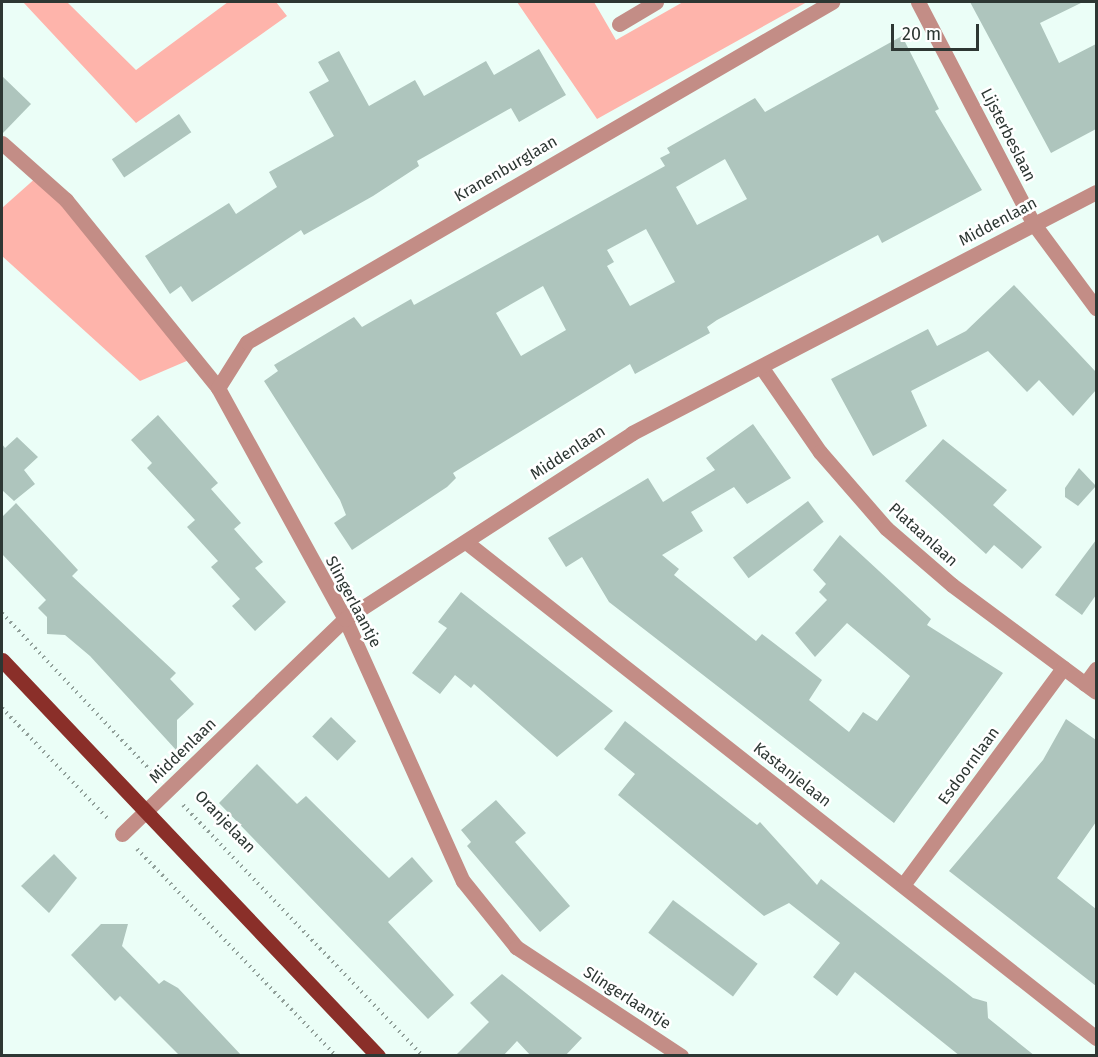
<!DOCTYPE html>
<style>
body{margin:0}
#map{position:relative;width:1098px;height:1057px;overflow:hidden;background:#ebfef7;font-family:"Fira Sans",sans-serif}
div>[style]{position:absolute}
.forest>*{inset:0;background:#feb4ab}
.building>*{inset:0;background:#aec5bd;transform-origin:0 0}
.path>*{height:4px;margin-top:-2px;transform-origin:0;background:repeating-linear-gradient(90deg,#91a09a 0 1.5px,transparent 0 6px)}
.minor>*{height:15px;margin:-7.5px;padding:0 7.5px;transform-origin:7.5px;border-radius:7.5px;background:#c38d86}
.major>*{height:15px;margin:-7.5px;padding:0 7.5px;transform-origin:7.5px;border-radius:7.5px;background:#8a2f29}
span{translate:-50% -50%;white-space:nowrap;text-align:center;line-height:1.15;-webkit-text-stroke:5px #fff;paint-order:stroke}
.street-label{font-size:16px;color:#2d3733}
.frame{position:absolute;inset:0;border:3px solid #2d3733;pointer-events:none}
.scale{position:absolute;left:891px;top:24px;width:88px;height:27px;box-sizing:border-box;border:3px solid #2d3733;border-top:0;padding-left:8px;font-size:18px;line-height:21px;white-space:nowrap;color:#2d3733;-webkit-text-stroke:4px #fff;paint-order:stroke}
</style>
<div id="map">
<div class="forest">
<div style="clip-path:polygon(23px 2px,67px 2px,136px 70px,228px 2px,276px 2px,287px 16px,136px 123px)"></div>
<div style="clip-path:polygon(517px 2px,594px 2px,616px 40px,683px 2px,807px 2px,597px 119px)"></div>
<div style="clip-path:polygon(38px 176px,189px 360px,140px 381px,2px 256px,2px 208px)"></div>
</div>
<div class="building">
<div style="clip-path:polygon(970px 2px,1083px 2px,1040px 23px,1059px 63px,1096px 44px,1096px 129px,1051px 153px)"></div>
<div style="clip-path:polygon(evenodd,902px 36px,939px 109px,935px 111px,982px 190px,882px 243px,878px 235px,717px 320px,707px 327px,710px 333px,635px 374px,630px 364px,453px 473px,456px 478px,447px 487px,352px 550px,334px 523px,346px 515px,340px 500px,264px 381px,278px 371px,274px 365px,354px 317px,362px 327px,411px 299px,414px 305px,665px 166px,660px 158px,670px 153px,667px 148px,755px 98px,765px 112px,902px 36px,725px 159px,747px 199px,697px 225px,676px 187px,725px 159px,902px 36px,646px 229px,675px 282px,630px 306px,607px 266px,614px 262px,607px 250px,646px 229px,902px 36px,543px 286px,566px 330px,521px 356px,496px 313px,543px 286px)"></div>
<div style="clip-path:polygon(539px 49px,566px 95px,519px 122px,511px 108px,417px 161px,419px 166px,373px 196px,304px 235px,301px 230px,192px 302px,181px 286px,170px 294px,145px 256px,229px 203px,236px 214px,277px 187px,269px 172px,334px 136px,309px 92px,329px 81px,318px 62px,339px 51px,369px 106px,415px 80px,424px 96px,486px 61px,494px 75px)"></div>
<div style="clip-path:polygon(2px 76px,31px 104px,2px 134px)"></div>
<div style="left:179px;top:114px;width:22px;height:81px;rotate:56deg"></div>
<div style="clip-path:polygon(1014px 285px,1096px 372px,1096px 390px,1073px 416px,1039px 380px,1027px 392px,988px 351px,911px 391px,927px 426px,873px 456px,831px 379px,928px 329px,937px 346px,966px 331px)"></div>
<div style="clip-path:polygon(158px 415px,218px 483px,211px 489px,241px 523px,234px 529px,263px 562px,255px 568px,286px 602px,255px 631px,232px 606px,240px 599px,211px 567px,218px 561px,187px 527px,195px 520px,147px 468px,152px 463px,131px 440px)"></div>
<div style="clip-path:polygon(753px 424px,791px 478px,747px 504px,734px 487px,691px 512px,703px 531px,662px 555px,679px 569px,674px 575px,756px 641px,762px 634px,822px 680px,809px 700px,849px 732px,863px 712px,877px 721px,910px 676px,847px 623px,815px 657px,795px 633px,827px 600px,819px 592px,826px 584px,813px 570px,840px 535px,931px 619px,927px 625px,1003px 673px,894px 823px,609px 602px,582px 557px,566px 567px,548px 538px,648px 478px,663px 502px,715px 470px,706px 458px)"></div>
<div style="clip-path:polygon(17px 437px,38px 457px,24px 470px,35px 484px,14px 501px,2px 490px,2px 444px,5px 448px)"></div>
<div style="clip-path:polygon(943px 439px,1007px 490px,993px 505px,1042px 547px,1022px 569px,994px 545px,986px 554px,905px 481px)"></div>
<div style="clip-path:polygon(1079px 468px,1096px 486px,1078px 506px,1065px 497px,1065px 488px)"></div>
<div style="left:808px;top:501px;width:26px;height:94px;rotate:53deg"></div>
<div style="clip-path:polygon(16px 503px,78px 570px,72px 576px,176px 673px,170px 679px,194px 704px,177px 720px,177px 751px,90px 656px,65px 635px,47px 634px,47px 617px,38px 608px,46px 600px,2px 554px,2px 517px)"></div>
<div style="clip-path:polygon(1096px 540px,1096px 595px,1082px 615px,1055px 595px)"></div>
<div style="clip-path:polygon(461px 592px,485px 611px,613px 711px,557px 757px,474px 684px,471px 688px,455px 675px,440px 694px,412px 673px,447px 628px,438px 622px)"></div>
<div style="left:331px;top:717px;width:35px;height:27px;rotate:44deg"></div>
<div style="clip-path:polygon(1066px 719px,1096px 740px,1096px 822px,1057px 878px,1096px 909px,1096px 986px,949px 871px,1043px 760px)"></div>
<div style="clip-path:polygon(625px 721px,757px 825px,760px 822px,817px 885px,821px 879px,973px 998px,987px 1002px,988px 1018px,1035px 1056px,960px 1056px,855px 972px,837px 996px,813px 977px,840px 943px,789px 903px,764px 916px,618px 795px,635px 774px,604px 749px)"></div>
<div style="clip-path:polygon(257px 764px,297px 804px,306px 796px,389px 878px,412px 857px,433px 881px,388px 922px,454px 995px,428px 1019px,219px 803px)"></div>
<div style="clip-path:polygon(496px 800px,526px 833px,515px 842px,570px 906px,540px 932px,467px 846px,471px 842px,461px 830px)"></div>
<div style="clip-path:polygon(54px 854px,77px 878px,49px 913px,21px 886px)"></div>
<div style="left:673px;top:900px;width:106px;height:41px;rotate:37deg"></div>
<div style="clip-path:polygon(101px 924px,128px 924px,122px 946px,159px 984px,164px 980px,178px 988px,242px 1056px,180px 1056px,120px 996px,115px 1001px,71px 955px)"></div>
<div style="clip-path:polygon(502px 974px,582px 1038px,565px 1056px,531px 1056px,517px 1041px,503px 1056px,455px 1056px,489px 1022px,470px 1003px)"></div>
</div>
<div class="path">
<div style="left:2px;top:613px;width:220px;rotate:46.7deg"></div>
<div style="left:2px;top:708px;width:152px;rotate:46.3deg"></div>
<div style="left:183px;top:805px;width:347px;rotate:46.3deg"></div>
<div style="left:137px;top:849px;width:287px;rotate:46.1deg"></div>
</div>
<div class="minor">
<div style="left:918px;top:2px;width:249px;rotate:62.5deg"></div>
<div style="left:1033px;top:223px;width:106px;rotate:53.5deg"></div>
<div style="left:619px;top:24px;width:43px;rotate:-30.7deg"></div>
<div style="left:2px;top:143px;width:86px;rotate:41.7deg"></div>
<div style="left:66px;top:200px;width:242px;rotate:51deg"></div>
<div style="left:218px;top:388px;width:264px;rotate:61.2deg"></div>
<div style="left:345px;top:619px;width:287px;rotate:65.8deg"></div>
<div style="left:463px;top:881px;width:85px;rotate:51.2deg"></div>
<div style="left:516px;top:947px;width:198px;rotate:33.4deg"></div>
<div style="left:762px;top:368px;width:102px;rotate:55.4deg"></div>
<div style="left:820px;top:452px;width:101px;rotate:49deg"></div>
<div style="left:886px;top:528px;width:87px;rotate:40.8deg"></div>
<div style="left:952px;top:585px;width:179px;rotate:36.6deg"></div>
<div style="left:218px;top:388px;width:54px;rotate:-57.8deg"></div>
<div style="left:247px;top:342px;width:677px;rotate:-30.17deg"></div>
<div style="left:466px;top:542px;width:802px;rotate:38.21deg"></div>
<div style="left:1085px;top:684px;width:19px;rotate:-54deg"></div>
<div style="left:122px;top:834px;width:310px;rotate:-44deg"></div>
<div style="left:345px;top:619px;width:342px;rotate:-32.9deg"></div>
<div style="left:632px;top:433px;width:523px;rotate:-27.45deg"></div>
<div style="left:903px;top:885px;width:270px;rotate:-53.6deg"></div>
</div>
<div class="major">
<div style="left:2px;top:660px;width:546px;rotate:46.48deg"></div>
</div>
<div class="street-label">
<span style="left:1008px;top:135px;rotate:63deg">Lijsterbeslaan</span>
<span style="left:506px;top:169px;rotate:-30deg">Kranenburglaan</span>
<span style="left:998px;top:222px;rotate:-28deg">Middenlaan</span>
<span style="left:568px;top:453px;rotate:-33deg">Middenlaan</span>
<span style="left:923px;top:535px;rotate:42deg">Plataanlaan</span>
<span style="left:353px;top:602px;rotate:62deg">Slingerlaantje</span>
<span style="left:183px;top:751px;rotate:-44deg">Middenlaan</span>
<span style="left:969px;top:766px;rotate:-54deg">Esdoornlaan</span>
<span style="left:792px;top:775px;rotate:38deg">Kastanjelaan</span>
<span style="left:225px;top:822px;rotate:46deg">Oranjelaan</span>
<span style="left:627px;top:998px;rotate:33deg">Slingerlaantje</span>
</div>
<div class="frame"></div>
<div class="scale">20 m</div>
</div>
